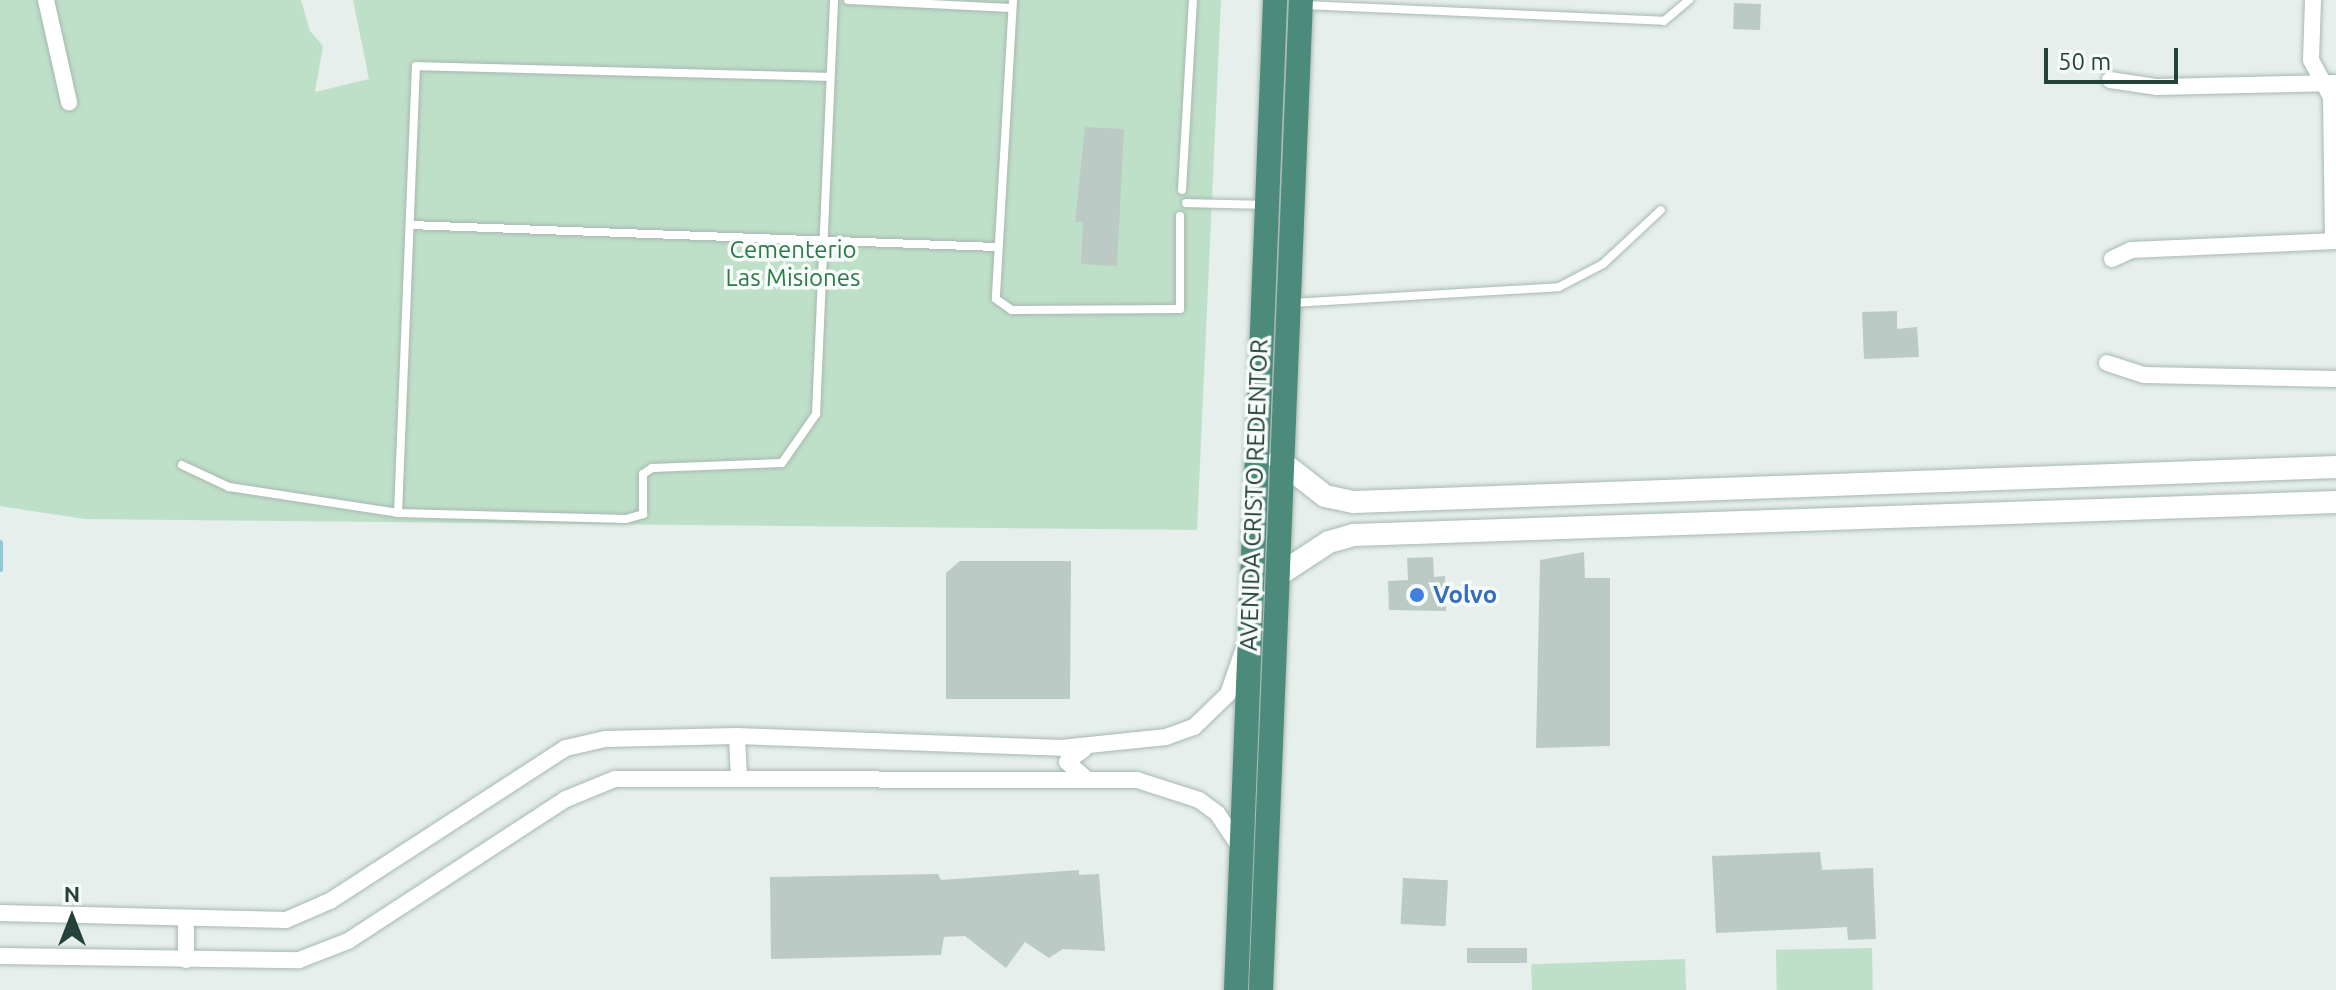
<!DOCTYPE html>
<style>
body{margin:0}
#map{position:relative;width:2336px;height:990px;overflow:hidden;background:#e6efeb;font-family:Ubuntu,sans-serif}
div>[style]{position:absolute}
.green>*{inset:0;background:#bfe0c8;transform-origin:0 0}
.stream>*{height:5px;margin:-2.5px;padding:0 2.5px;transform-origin:2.5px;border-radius:2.5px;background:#8ec9d4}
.building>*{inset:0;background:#bbcac4;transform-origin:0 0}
.roads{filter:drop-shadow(0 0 2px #a8b8b2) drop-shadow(0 0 2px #a8b8b2)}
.service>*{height:8px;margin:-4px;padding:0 4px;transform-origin:4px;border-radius:4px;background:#fff}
.minor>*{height:16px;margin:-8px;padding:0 8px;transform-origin:8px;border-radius:8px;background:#fff}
.secondary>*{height:22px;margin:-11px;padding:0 11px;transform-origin:11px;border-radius:11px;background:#fff}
.trunk>*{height:24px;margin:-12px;padding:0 12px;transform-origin:12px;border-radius:12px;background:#4c8a7c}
.dots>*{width:22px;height:22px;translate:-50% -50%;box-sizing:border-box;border:4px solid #f7fbf9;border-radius:50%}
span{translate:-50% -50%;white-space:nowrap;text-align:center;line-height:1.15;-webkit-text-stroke:7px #f7fbf9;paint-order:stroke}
.park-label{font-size:24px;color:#2d7a4b}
.street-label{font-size:24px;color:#24423a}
.shop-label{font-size:24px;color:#366cbe;font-weight:700}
.left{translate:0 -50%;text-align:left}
.north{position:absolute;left:32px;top:878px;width:80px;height:80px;-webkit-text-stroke:6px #f7fbf9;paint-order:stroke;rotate:0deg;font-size:22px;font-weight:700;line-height:32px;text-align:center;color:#24423a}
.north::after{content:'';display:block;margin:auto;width:28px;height:36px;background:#24423a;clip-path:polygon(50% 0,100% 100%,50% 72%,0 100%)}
.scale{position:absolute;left:2044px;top:48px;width:134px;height:36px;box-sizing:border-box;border:4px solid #24423a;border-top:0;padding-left:10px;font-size:24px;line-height:28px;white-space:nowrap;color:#24423a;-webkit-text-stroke:6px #f7fbf9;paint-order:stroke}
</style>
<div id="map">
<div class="green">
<div style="clip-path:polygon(0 0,301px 0,310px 31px,323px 46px,315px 92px,369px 79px,353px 0,1221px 0,1197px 530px,84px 519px,0 506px)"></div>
<div style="clip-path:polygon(1285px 0,1270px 490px,1246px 990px)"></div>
<div style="left:1872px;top:948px;width:42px;height:96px;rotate:89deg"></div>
<div style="left:1685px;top:959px;width:31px;height:154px;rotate:88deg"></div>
</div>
<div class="stream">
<div style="left:0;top:542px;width:27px;rotate:90deg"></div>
</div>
<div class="building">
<div style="left:1734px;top:3px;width:27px;height:26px;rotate:2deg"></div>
<div style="clip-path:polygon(1085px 127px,1124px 129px,1117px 266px,1081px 264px,1083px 222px,1075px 222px)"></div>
<div style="clip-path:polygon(1897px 311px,1897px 329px,1917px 327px,1919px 357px,1864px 359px,1862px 312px)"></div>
<div style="clip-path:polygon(1584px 552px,1585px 578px,1610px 578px,1610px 746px,1536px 748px,1540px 560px)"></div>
<div style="clip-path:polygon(1433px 557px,1434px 577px,1445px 576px,1446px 611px,1389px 610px,1388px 581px,1408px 580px,1407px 558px)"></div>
<div style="clip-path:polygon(960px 561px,1071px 561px,1070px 699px,946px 699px,946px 573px)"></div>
<div style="clip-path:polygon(1820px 852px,1822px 870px,1873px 868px,1876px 939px,1848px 940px,1847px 927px,1716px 933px,1712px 856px)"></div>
<div style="clip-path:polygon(1079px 870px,1079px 875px,1099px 874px,1105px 951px,1063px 949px,1049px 958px,1025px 942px,1006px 968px,965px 936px,944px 937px,941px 955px,771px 959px,770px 877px,938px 874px,941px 880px)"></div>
<div style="left:1403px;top:878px;width:45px;height:46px;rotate:3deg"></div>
<div style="left:1527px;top:948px;width:15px;height:60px;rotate:90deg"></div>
</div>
<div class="roads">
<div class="service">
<div style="left:848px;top:0;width:164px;rotate:2.8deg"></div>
<div style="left:1013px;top:0;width:299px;rotate:93.3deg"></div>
<div style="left:996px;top:299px;width:19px;rotate:35deg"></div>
<div style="left:1012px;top:310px;width:168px;rotate:-0.3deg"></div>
<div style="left:1180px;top:309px;width:93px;rotate:-90deg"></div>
<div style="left:1303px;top:5px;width:361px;rotate:2.5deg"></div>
<div style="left:1664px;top:21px;width:33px;rotate:-40deg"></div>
<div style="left:1182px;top:190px;width:190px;rotate:-86.7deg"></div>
<div style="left:1186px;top:203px;width:80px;rotate:1.4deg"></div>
<div style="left:410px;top:225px;width:587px;rotate:2.15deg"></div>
<div style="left:1292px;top:303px;width:267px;rotate:-3.4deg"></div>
<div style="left:1559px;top:287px;width:50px;rotate:-27.6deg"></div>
<div style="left:1603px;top:264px;width:79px;rotate:-43deg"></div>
<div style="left:182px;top:465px;width:52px;rotate:25.1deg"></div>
<div style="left:229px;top:487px;width:171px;rotate:8.7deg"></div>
<div style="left:398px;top:513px;width:228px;rotate:1.5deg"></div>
<div style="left:626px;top:519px;width:18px;rotate:-16deg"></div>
<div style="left:643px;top:514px;width:40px;rotate:-90deg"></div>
<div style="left:643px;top:474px;width:11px;rotate:-34deg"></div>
<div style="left:652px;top:468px;width:130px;rotate:-2.2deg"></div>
<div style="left:782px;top:463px;width:60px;rotate:-55.2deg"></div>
<div style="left:816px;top:414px;width:414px;rotate:-87.5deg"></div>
<div style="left:398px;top:513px;width:447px;rotate:-87.7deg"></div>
<div style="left:416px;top:66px;width:413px;rotate:1.5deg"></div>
</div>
<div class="minor">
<div style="left:46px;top:0;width:105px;rotate:77.3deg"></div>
<div style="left:2313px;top:0;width:60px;rotate:91.9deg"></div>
<div style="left:2311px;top:60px;width:42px;rotate:61.6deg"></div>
<div style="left:2331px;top:97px;width:144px;rotate:89.2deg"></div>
<div style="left:2110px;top:80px;width:48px;rotate:8.5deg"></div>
<div style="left:2157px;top:87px;width:179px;rotate:-1.3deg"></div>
<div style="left:2112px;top:259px;width:21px;rotate:-25deg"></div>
<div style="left:2131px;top:250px;width:205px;rotate:-2.5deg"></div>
<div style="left:2107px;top:363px;width:39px;rotate:18deg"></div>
<div style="left:2144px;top:375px;width:192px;rotate:1.2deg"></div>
<div style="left:737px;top:736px;width:43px;rotate:87.3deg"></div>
<div style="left:1084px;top:749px;width:21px;rotate:143deg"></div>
<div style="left:1067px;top:762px;width:28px;rotate:41deg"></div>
<div style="left:0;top:913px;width:286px;rotate:1.4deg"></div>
<div style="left:286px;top:920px;width:48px;rotate:-23.4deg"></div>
<div style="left:330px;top:901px;width:281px;rotate:-33deg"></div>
<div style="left:566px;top:748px;width:40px;rotate:-13deg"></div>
<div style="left:605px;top:739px;width:132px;rotate:-1.3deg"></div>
<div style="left:737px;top:736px;width:324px;rotate:2.1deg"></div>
<div style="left:1061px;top:748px;width:106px;rotate:-6deg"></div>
<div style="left:1166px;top:737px;width:30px;rotate:-20deg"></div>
<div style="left:1194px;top:727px;width:47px;rotate:-44.1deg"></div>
<div style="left:1228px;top:694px;width:52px;rotate:-70.9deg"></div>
<div style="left:186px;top:919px;width:41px;rotate:90deg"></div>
<div style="left:0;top:956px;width:299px;rotate:0.8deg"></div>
<div style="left:299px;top:960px;width:53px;rotate:-21.2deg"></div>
<div style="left:348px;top:941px;width:260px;rotate:-33.1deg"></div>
<div style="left:566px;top:799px;width:53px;rotate:-22.2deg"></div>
<div style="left:615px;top:779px;width:522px;rotate:0.11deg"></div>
<div style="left:1137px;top:780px;width:65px;rotate:17.9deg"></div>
<div style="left:1199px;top:800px;width:22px;rotate:36deg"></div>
<div style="left:1217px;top:813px;width:43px;rotate:56.3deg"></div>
</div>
<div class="secondary">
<div style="left:1279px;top:460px;width:58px;rotate:38deg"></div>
<div style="left:1325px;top:496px;width:30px;rotate:12deg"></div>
<div style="left:1354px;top:502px;width:983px;rotate:-2.04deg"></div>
<div style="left:1277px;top:576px;width:62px;rotate:-33.2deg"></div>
<div style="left:1329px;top:542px;width:26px;rotate:-16deg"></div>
<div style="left:1354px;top:535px;width:983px;rotate:-1.92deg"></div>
</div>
<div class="trunk">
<div style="left:1236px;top:990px;width:991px;rotate:-87.74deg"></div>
<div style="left:1261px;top:990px;width:991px;rotate:-87.69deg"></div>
</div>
</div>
<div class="dots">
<div style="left:1417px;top:595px;background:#3f7fe0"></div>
</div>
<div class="park-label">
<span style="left:793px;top:264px">Cementerio<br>Las Misiones</span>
</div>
<div class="street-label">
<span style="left:1254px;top:495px;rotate:-88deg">AVENIDA CRISTO REDENTOR</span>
</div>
<div class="shop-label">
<span class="left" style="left:1433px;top:595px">Volvo</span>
</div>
<div class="north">N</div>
<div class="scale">50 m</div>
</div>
